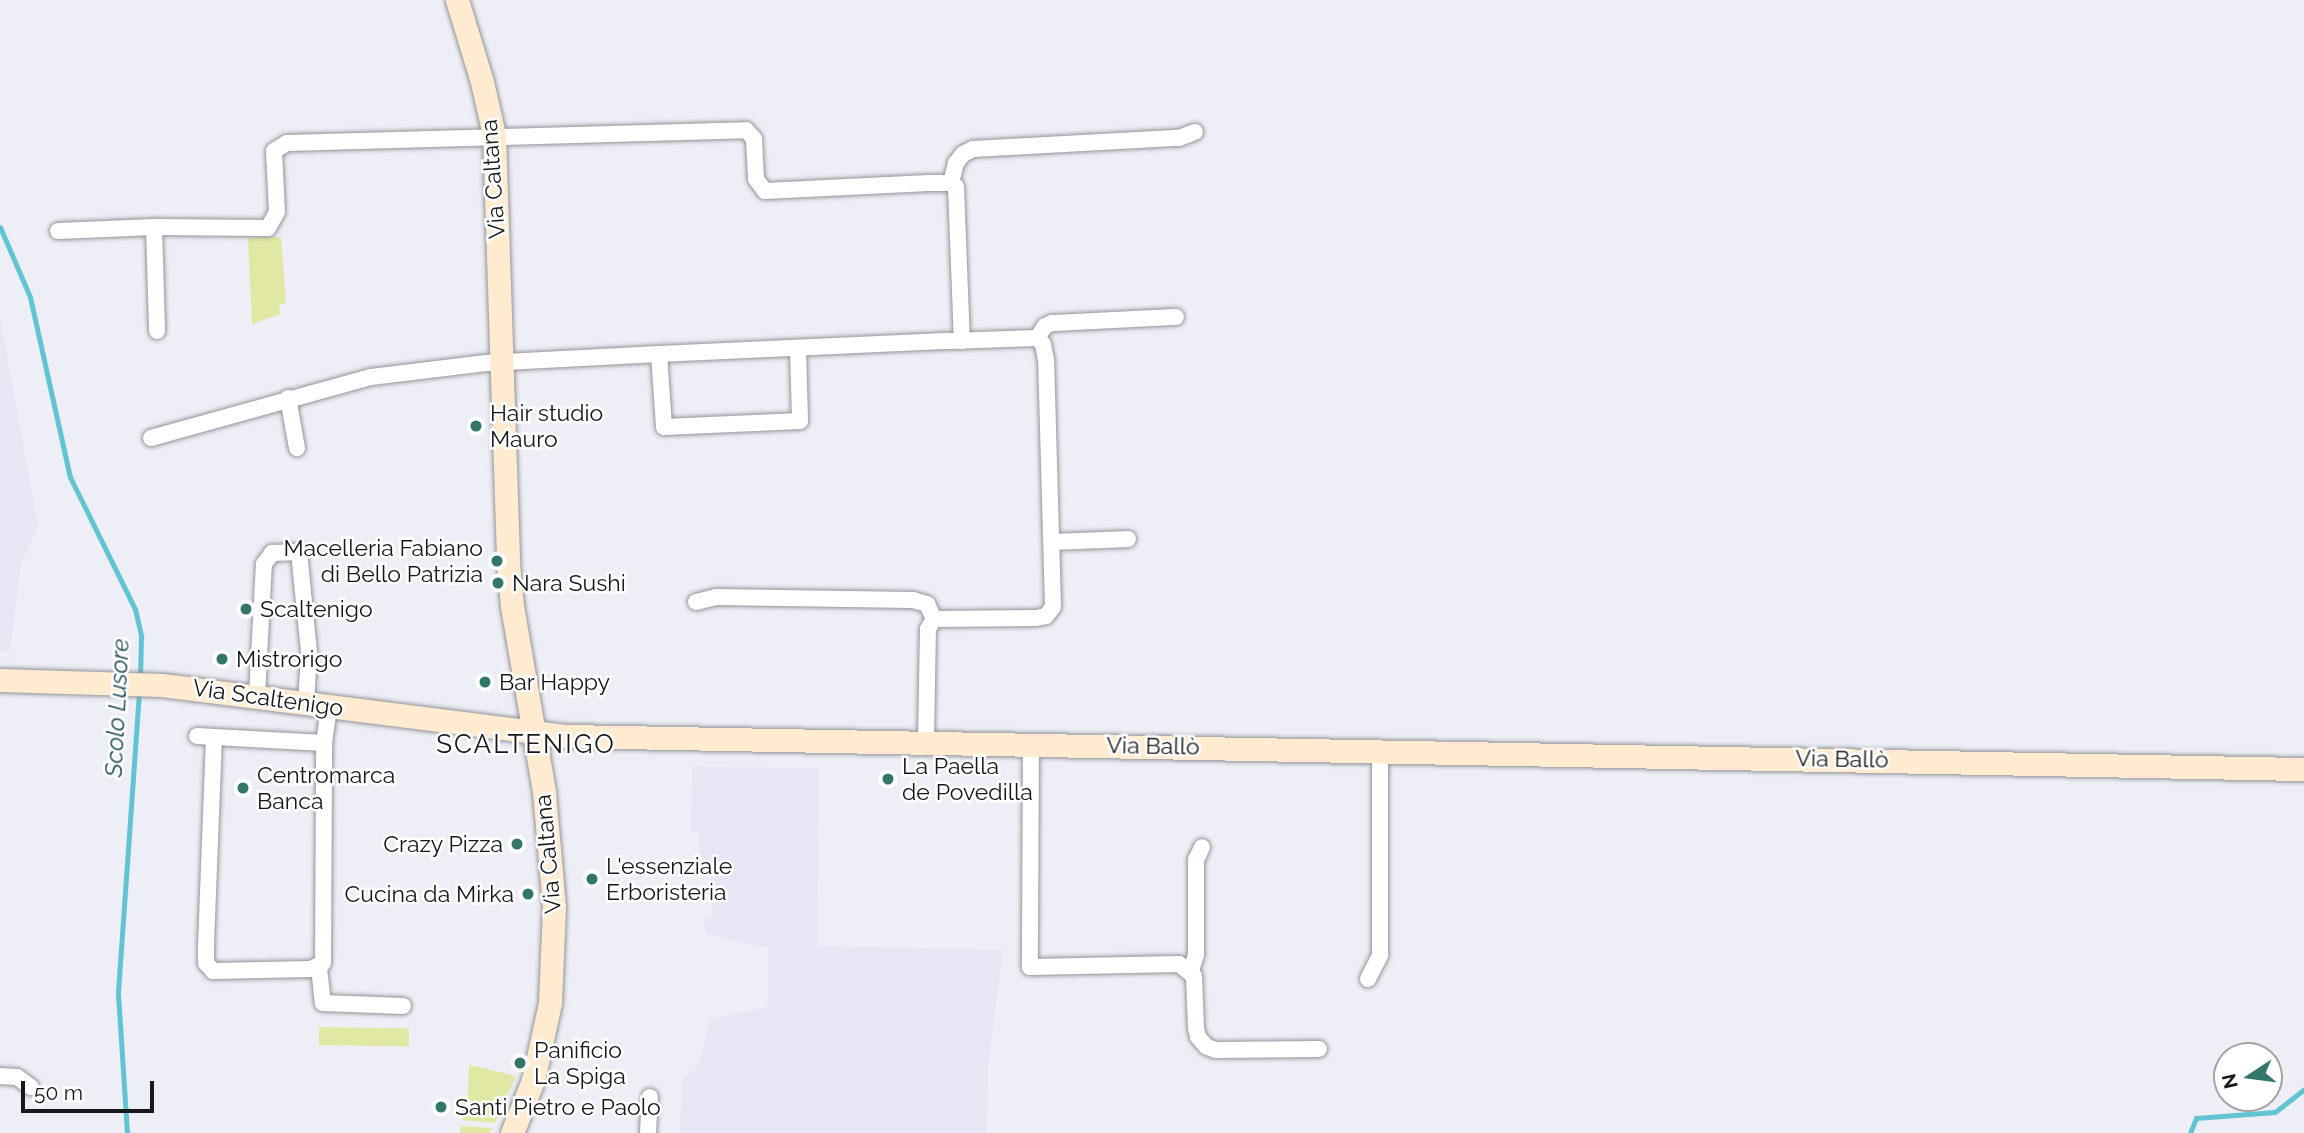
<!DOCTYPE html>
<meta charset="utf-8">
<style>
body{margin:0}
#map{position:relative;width:2304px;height:1133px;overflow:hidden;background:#eeeff6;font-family:Raleway,sans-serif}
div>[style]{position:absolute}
.built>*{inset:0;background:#e6e6f5}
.green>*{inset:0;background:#e1e8a3;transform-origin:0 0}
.stream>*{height:5px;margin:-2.5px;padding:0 2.5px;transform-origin:2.5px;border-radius:2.5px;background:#60c4d2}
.roads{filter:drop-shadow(0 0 2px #94949b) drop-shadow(0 0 2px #94949b)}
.street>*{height:16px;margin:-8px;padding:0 8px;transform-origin:8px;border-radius:8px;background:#fff}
.secondary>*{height:23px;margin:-11.5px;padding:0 11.5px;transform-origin:11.5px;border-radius:11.5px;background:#feebd0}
.dots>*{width:19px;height:19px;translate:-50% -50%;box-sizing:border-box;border:4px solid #fff;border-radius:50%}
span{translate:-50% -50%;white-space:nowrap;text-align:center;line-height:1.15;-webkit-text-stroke:5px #fff;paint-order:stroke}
.street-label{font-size:23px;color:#17171a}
.poi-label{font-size:23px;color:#17171a}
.left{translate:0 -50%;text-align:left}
.right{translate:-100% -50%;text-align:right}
.water-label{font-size:24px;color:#1e4c52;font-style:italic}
.quarter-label{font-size:26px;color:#17171a;letter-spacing:2px}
.north{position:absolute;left:2213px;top:1042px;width:70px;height:70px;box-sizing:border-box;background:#fff;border:2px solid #a2a2a3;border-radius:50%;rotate:257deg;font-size:19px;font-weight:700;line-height:28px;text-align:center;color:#17171a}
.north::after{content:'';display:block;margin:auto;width:24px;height:32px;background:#33776a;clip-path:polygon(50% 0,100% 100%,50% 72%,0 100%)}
.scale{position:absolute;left:21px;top:1081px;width:133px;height:32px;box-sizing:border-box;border:4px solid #17171a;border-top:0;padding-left:9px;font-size:21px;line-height:24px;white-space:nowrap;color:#17171a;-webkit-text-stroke:5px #fff;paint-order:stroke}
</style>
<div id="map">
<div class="built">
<div style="clip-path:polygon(0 317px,38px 527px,21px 563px,10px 651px,0 651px)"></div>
<div style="clip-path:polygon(692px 767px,819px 768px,818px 946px,1003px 950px,988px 1067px,987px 1133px,680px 1133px,683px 1078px,698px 1067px,710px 1019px,768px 1007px,769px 948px,705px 934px,705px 918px,712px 917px,711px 866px,699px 866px,699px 832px,691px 831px)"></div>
</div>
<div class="green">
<div style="clip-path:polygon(281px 237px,286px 303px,279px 304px,280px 314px,252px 324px,248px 238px)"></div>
<div style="left:319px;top:1027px;width:90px;height:18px;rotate:1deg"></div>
<div style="clip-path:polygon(469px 1065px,516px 1076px,495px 1123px,462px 1120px,462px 1100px,468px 1100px)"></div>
<div style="clip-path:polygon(461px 1126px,492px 1128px,490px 1133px,460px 1133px)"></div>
</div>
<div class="stream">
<div style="left:0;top:227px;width:76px;rotate:66.8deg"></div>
<div style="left:30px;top:297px;width:184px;rotate:77.5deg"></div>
<div style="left:70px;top:477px;width:147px;rotate:63.8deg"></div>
<div style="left:135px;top:609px;width:28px;rotate:77deg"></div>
<div style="left:141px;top:636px;width:43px;rotate:91.3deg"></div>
<div style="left:127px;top:1133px;width:141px;rotate:-93.7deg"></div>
<div style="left:118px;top:992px;width:304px;rotate:-86deg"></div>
<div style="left:2190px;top:1133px;width:16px;rotate:-68deg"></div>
<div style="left:2196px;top:1118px;width:79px;rotate:-4.3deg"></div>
<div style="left:2275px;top:1112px;width:37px;rotate:-38deg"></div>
</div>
<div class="roads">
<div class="street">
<div style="left:951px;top:183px;width:21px;rotate:-76deg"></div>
<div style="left:956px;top:163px;width:11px;rotate:-52deg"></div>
<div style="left:963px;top:154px;width:11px;rotate:-27deg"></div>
<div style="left:973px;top:149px;width:206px;rotate:-3.1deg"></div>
<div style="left:1179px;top:138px;width:17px;rotate:-21deg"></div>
<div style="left:154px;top:227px;width:104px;rotate:88.3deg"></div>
<div style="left:58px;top:231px;width:96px;rotate:-2.4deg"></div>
<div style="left:154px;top:227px;width:114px;rotate:0.5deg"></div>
<div style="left:268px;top:228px;width:18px;rotate:-61deg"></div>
<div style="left:277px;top:212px;width:61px;rotate:-92.8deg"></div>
<div style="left:274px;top:151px;width:15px;rotate:-32deg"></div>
<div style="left:287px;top:143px;width:459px;rotate:-1.6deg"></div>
<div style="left:746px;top:130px;width:12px;rotate:48deg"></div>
<div style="left:754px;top:139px;width:40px;rotate:87.1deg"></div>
<div style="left:756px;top:179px;width:15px;rotate:53deg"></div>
<div style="left:765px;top:191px;width:164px;rotate:-2.8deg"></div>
<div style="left:929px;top:183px;width:22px"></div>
<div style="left:951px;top:183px;width:6px;rotate:39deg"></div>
<div style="left:956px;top:187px;width:154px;rotate:87.8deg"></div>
<div style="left:798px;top:348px;width:73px;rotate:88.4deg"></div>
<div style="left:800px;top:421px;width:136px;rotate:177.5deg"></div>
<div style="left:664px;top:427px;width:73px;rotate:-93.9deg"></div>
<div style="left:659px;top:354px;width:291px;rotate:-2.6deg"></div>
<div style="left:950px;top:341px;width:87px;rotate:-2deg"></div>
<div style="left:1037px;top:338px;width:14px;rotate:-56deg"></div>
<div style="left:1045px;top:326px;width:8px;rotate:-23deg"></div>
<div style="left:1052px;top:323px;width:124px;rotate:-2.8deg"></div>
<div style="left:288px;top:398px;width:51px;rotate:79.8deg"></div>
<div style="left:151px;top:438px;width:228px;rotate:-15.5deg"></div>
<div style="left:371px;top:377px;width:116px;rotate:-6.9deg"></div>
<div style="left:486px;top:363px;width:173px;rotate:-3deg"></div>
<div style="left:1053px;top:542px;width:75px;rotate:-2.3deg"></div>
<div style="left:696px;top:602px;width:21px;rotate:-14deg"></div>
<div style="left:716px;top:597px;width:197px;rotate:0.9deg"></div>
<div style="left:913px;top:600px;width:15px;rotate:16deg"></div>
<div style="left:927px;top:604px;width:17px;rotate:65deg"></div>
<div style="left:934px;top:619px;width:102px;rotate:-0.6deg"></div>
<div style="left:1036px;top:618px;width:10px;rotate:-11deg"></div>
<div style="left:1046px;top:616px;width:11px;rotate:-52deg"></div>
<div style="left:1053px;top:607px;width:247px;rotate:-91.6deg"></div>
<div style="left:1046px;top:360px;width:16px;rotate:-101deg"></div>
<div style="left:1043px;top:344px;width:8px;rotate:-135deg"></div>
<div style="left:257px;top:696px;width:132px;rotate:-87deg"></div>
<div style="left:264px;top:564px;width:14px;rotate:-54deg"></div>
<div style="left:272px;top:553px;width:27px;rotate:-2deg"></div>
<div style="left:299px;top:552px;width:101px;rotate:84.3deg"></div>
<div style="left:309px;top:653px;width:51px;rotate:93.4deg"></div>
<div style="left:197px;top:736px;width:127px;rotate:3.2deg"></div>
<div style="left:324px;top:743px;width:36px;rotate:-82deg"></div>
<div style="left:214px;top:737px;width:206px;rotate:92.2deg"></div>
<div style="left:206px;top:943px;width:20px;rotate:90deg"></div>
<div style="left:206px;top:963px;width:11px;rotate:49deg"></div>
<div style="left:213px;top:971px;width:98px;rotate:-1.2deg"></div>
<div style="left:311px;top:969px;width:13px;rotate:-27deg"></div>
<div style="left:323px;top:963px;width:220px;rotate:-89.7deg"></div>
<div style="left:926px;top:741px;width:112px;rotate:-89deg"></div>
<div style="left:928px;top:629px;width:12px;rotate:-59deg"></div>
<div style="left:1031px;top:743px;width:224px;rotate:90.3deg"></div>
<div style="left:1030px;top:967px;width:149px;rotate:-1.2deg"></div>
<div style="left:1179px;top:964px;width:19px;rotate:39deg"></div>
<div style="left:1194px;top:976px;width:52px;rotate:87.8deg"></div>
<div style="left:1196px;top:1028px;width:9px;rotate:77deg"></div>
<div style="left:1198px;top:1037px;width:13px;rotate:48deg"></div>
<div style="left:1207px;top:1047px;width:9px;rotate:18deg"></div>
<div style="left:1216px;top:1050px;width:103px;rotate:-0.6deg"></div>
<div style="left:319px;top:967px;width:36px;rotate:84deg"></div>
<div style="left:323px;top:1003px;width:80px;rotate:2.1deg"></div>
<div style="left:1191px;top:971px;width:17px;rotate:-73deg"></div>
<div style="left:1196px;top:955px;width:95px;rotate:-90deg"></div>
<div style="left:1196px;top:860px;width:14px;rotate:-65deg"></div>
<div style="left:1368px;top:979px;width:27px;rotate:-63deg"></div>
<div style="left:1380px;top:955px;width:205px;rotate:-90deg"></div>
<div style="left:0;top:1076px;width:17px;rotate:3deg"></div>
<div style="left:17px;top:1077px;width:17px;rotate:36deg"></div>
<div style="left:648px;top:1133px;width:36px;rotate:-87deg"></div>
</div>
<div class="secondary">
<div style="left:457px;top:0;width:86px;rotate:73deg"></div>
<div style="left:482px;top:82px;width:54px;rotate:77.2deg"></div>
<div style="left:494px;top:135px;width:428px;rotate:88.1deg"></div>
<div style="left:508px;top:563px;width:43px;rotate:84.7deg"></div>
<div style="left:512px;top:606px;width:189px;rotate:80.2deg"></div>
<div style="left:544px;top:792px;width:115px;rotate:85deg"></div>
<div style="left:554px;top:907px;width:96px;rotate:92.4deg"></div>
<div style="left:550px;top:1003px;width:79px;rotate:102.4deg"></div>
<div style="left:533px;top:1080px;width:57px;rotate:111.6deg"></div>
<div style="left:0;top:680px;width:162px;rotate:1.8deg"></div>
<div style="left:162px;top:685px;width:408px;rotate:7.2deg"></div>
<div style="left:567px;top:736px;width:1737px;rotate:1.09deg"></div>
</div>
</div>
<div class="dots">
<div style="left:476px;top:426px;background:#33776a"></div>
<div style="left:497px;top:561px;background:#33776a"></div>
<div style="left:498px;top:583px;background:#33776a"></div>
<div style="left:246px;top:609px;background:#33776a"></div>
<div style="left:222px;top:659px;background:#33776a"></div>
<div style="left:485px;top:682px;background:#33776a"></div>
<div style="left:888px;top:779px;background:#33776a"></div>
<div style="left:243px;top:788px;background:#33776a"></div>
<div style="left:517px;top:844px;background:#33776a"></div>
<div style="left:592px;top:879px;background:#33776a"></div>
<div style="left:528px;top:894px;background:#33776a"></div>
<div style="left:520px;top:1063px;background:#33776a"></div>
<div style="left:441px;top:1107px;background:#33776a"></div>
</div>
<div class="street-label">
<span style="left:493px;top:179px;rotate:-94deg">Via Caltana</span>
<span style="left:268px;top:698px;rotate:8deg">Via Scaltenigo</span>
<span style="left:1153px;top:746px;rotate:1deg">Via Ballò</span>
<span style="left:1842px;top:759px;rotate:1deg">Via Ballò</span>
<span style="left:548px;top:854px;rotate:-95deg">Via Caltana</span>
</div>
<div class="poi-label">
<span class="left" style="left:490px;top:426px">Hair studio<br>Mauro</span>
<span class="right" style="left:483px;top:561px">Macelleria Fabiano<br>di Bello Patrizia</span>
<span class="left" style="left:512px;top:583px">Nara Sushi</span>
<span class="left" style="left:260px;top:609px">Scaltenigo</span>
<span class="left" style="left:236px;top:659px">Mistrorigo</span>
<span class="left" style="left:499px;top:682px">Bar Happy</span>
<span class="left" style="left:902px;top:779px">La Paella<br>de Povedilla</span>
<span class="left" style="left:257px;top:788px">Centromarca<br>Banca</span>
<span class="right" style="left:503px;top:844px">Crazy Pizza</span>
<span class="left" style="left:606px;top:879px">L'essenziale<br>Erboristeria</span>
<span class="right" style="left:514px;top:894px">Cucina da Mirka</span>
<span class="left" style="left:534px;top:1063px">Panificio<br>La Spiga</span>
<span class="left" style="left:455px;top:1107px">Santi Pietro e Paolo</span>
</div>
<div class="water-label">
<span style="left:117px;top:708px;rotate:-87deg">Scolo Lusore</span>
</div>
<div class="quarter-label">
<span style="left:526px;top:745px">SCALTENIGO</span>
</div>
<div class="north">N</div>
<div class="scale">50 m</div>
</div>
